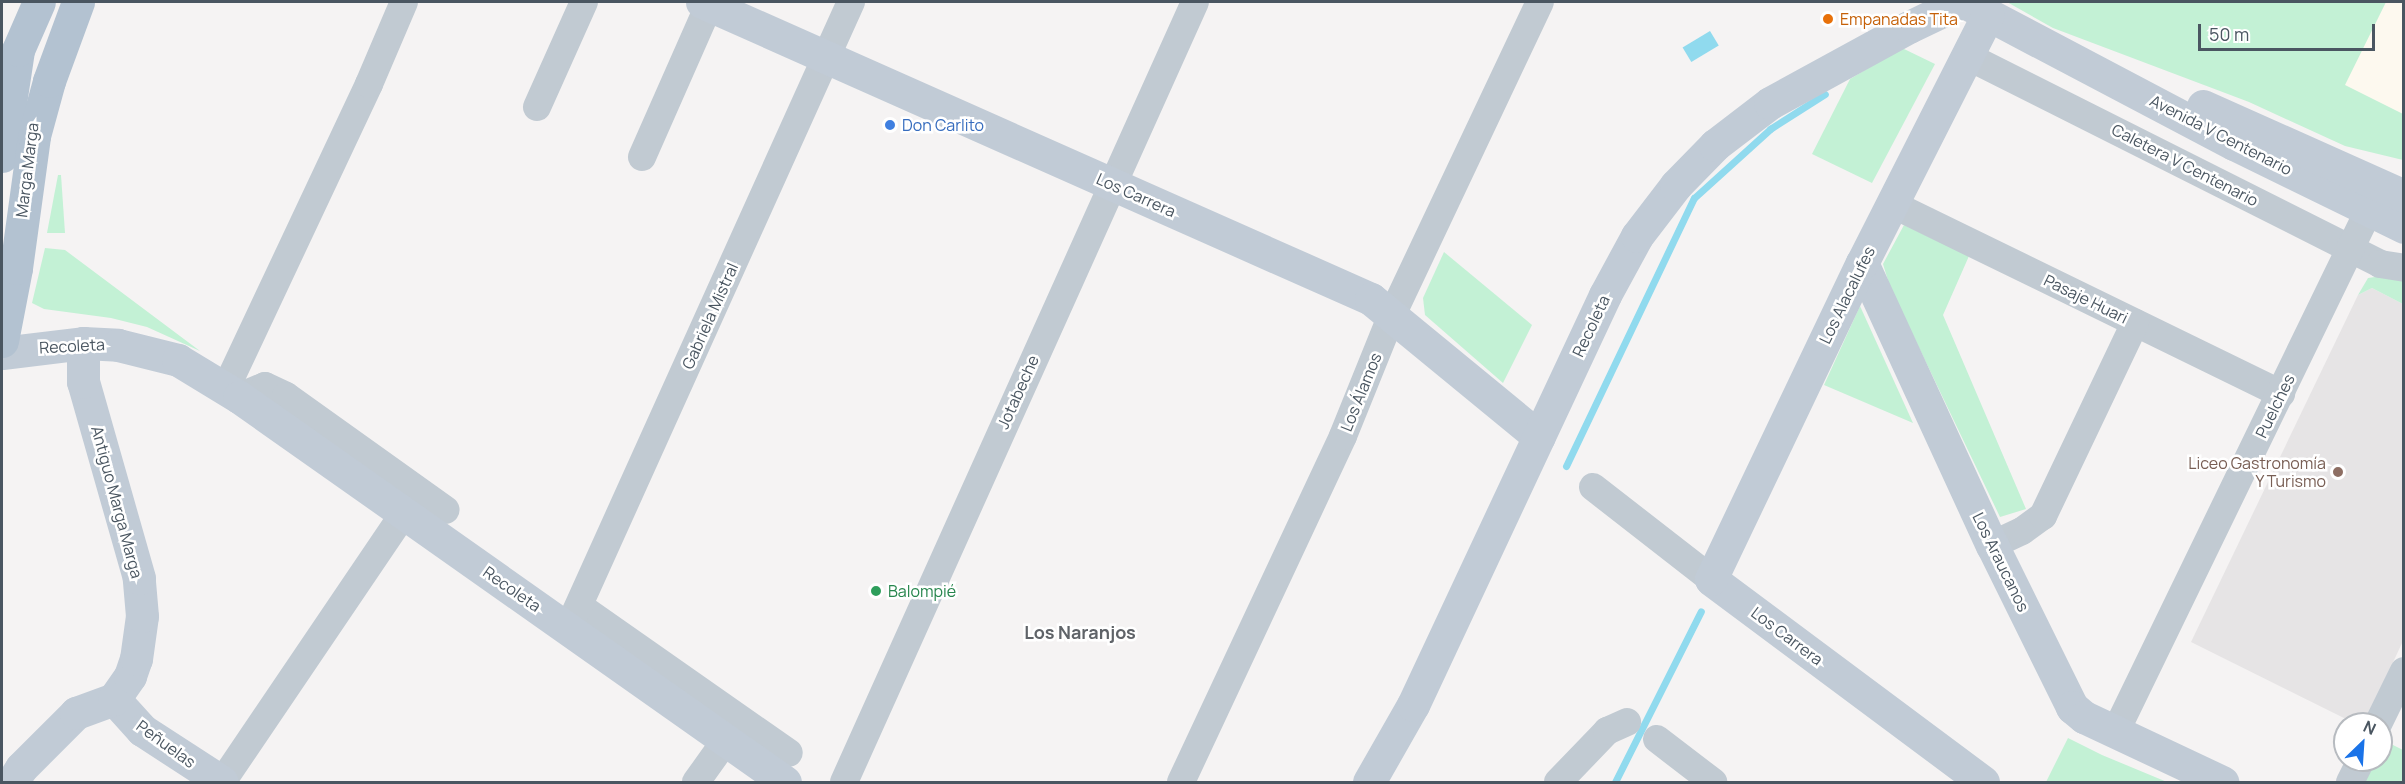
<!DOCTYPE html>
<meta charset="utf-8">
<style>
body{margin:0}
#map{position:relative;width:2405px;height:784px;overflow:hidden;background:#f5f3f3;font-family:Manrope,sans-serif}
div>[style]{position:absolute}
.commercial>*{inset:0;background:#fdf9ef}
.education>*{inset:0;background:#e6e4e5}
.green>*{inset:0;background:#c3f1d5}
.water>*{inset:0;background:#90daee;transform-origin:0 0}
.stream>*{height:7px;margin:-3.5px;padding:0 3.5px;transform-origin:3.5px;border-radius:3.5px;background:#90daee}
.street>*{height:28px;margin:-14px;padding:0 14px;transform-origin:14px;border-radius:14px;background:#c1cad2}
.secondary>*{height:33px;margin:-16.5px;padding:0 16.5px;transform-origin:16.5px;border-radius:16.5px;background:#c1cbd6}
.primary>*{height:33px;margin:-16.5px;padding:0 16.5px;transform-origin:16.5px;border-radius:16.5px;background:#b3c2d1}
.dots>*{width:16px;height:16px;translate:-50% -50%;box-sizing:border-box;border:3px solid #fff;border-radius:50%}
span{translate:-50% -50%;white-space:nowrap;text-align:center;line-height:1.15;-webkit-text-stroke:5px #fff;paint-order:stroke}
.food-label{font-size:16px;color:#c56008}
.left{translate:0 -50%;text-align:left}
.shop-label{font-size:16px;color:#366cbe}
.street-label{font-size:16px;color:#4a5661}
.education-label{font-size:16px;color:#785e54}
.right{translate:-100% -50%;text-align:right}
.leisure-label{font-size:16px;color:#27864d}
.neighbourhood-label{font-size:18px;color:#5f6368;font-weight:700}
.frame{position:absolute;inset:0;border:3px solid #4a5661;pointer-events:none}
.north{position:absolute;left:2333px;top:712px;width:60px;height:60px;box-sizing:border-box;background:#fff;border:2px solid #b7bbc0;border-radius:50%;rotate:25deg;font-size:16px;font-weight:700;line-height:24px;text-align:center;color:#4a5661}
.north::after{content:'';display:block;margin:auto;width:21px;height:27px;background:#1a73e8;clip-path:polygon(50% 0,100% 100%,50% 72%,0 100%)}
.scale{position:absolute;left:2198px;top:24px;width:177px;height:27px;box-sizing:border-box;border:3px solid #4a5661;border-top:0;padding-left:8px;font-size:18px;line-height:21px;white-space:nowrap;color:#4a5661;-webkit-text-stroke:4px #fff;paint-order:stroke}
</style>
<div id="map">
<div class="commercial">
<div style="clip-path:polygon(2386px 2px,2403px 2px,2403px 114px,2344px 85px)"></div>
</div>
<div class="education">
<div style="clip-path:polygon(2372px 288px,2403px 304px,2403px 641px,2364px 724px,2356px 724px,2191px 642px,2358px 295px)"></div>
</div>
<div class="green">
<div style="clip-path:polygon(2007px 2px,2386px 2px,2345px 85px,2403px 114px,2403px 160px,2345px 146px,2249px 102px,2053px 28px)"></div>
<div style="clip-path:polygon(1902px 48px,1935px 64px,1872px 183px,1812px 154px,1850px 79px)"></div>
<div style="clip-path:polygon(58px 175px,61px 175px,65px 233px,47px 233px)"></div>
<div style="clip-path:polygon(1904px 225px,1969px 256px,1943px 315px,2026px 509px,2000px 517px,1890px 287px,1883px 264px)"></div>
<div style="clip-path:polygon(45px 248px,65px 250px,200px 351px,147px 327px,111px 318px,44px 309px,32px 303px)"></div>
<div style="clip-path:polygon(1444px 252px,1532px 325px,1503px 383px,1425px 315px,1423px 298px)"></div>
<div style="clip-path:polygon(2403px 273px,2403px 304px,2372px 288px,2358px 295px,2368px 278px)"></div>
<div style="clip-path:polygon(1860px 306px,1913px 423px,1824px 385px)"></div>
<div style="clip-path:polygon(2068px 738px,2102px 755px,2167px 782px,2046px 782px)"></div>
<div style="clip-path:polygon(2383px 740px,2403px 750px,2403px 782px,2362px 782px,2373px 760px,2381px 760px)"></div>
</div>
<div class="water">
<div style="left:1710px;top:31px;width:17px;height:32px;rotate:59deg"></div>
</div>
<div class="stream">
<div style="left:1566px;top:466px;width:297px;rotate:-64.5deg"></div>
<div style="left:1694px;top:198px;width:103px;rotate:-42.2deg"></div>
<div style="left:1770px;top:129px;width:65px;rotate:-32.5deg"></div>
<div style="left:1615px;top:782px;width:191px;rotate:-63.3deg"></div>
</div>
<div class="street">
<div style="left:1967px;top:56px;width:462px;rotate:26.7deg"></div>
<div style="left:2380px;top:264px;width:24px;rotate:9deg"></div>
<div style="left:537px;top:107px;width:115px;rotate:-65.9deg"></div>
<div style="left:642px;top:157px;width:166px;rotate:-66.2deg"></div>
<div style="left:1892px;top:204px;width:433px;rotate:26deg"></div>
<div style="left:226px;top:388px;width:336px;rotate:-64.8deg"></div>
<div style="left:369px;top:84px;width:89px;rotate:-66.9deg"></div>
<div style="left:239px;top:397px;width:28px;rotate:-23deg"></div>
<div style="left:265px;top:386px;width:23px;rotate:25deg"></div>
<div style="left:286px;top:396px;width:196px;rotate:35.5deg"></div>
<div style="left:1593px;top:487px;width:150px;rotate:37.9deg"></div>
<div style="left:1992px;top:545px;width:33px;rotate:-25deg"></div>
<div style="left:2022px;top:531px;width:26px;rotate:-36deg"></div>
<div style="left:2043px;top:516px;width:214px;rotate:-64.5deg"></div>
<div style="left:579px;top:606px;width:256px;rotate:35deg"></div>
<div style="left:568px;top:629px;width:688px;rotate:-65.71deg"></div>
<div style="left:2378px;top:724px;width:59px;rotate:-63.9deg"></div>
<div style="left:2116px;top:731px;width:579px;rotate:-64.1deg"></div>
<div style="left:1657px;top:739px;width:71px;rotate:37.5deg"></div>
<div style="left:222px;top:782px;width:325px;rotate:-55.9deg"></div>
<div style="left:696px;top:782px;width:52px;rotate:-54.5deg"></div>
<div style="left:844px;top:782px;width:855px;rotate:-65.77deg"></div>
<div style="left:1181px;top:782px;width:382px;rotate:-64.9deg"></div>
<div style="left:1343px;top:436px;width:131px;rotate:-68deg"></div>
<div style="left:1392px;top:315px;width:346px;rotate:-64.7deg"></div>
<div style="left:1558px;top:782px;width:71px;rotate:-46.1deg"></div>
<div style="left:1607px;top:731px;width:22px;rotate:-24deg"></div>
<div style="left:2350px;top:782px;width:25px;rotate:-63deg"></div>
</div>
<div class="secondary">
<div style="left:702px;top:2px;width:732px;rotate:23.94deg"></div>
<div style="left:1371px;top:299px;width:217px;rotate:39.4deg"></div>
<div style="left:1970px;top:5px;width:298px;rotate:27.8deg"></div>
<div style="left:2234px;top:144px;width:189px;rotate:26deg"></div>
<div style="left:2203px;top:106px;width:220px;rotate:24.1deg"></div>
<div style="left:1862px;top:263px;width:311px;rotate:65.3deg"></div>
<div style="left:1992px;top:545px;width:181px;rotate:63.7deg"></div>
<div style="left:2072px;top:707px;width:16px;rotate:40deg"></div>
<div style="left:2084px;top:717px;width:153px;rotate:25.2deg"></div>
<div style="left:2px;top:353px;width:82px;rotate:-7deg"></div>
<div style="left:83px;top:343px;width:35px;rotate:3deg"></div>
<div style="left:118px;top:345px;width:62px;rotate:14deg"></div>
<div style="left:178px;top:360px;width:71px;rotate:31.2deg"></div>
<div style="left:239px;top:397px;width:668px;rotate:35.19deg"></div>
<div style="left:114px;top:699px;width:42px;rotate:47.9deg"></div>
<div style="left:142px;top:730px;width:95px;rotate:33deg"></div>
<div style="left:12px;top:782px;width:17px;rotate:-57deg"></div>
<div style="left:21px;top:768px;width:78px;rotate:-45deg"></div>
<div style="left:76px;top:713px;width:40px;rotate:-20.2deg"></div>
<div style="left:114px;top:699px;width:28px;rotate:-55deg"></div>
<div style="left:130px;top:676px;width:18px;rotate:-71deg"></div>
<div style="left:136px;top:659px;width:43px;rotate:-82.1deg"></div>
<div style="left:142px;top:616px;width:38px;rotate:-95deg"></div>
<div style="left:139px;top:578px;width:204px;rotate:-105.9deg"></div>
<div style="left:83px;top:382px;width:39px;rotate:-90deg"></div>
<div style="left:1369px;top:782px;width:89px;rotate:-60.3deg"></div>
<div style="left:1413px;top:705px;width:453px;rotate:-64.9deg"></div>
<div style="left:1605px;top:295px;width:67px;rotate:-61.5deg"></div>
<div style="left:1637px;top:236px;width:64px;rotate:-52.6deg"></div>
<div style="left:1676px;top:185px;width:56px;rotate:-45.7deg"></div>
<div style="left:1715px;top:145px;width:69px;rotate:-37.4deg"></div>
<div style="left:1770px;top:103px;width:158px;rotate:-28.7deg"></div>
<div style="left:1909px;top:27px;width:58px;rotate:-25.7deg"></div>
<div style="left:1983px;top:782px;width:339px;rotate:-143.3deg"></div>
<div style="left:1711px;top:579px;width:350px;rotate:-64.5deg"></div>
<div style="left:1862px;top:263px;width:278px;rotate:-63.1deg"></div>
</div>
<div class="primary">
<div style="left:2px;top:156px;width:107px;rotate:-81.4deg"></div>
<div style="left:18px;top:50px;width:52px;rotate:-66.4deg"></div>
<div style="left:2px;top:341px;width:74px;rotate:-79.1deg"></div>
<div style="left:16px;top:268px;width:133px;rotate:-82.2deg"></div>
<div style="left:34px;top:136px;width:57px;rotate:-74.7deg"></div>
<div style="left:49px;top:81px;width:84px;rotate:-69.8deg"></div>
</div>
<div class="dots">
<div style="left:1828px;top:19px;background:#e8710a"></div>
<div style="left:890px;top:125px;background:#3f7fe0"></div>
<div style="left:2338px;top:472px;background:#8d6e63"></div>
<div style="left:876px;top:591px;background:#2e9e5b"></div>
</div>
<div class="food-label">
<span class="left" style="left:1840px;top:19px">Empanadas Tita</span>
</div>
<div class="shop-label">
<span class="left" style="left:902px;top:125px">Don Carlito</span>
</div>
<div class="street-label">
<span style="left:2221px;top:135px;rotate:27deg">Avenida V Centenario</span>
<span style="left:2185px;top:165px;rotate:27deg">Caletera V Centenario</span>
<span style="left:27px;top:170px;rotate:-83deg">Marga Marga</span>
<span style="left:1136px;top:195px;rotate:24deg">Los Carrera</span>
<span style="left:1847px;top:295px;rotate:-64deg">Los Alacalufes</span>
<span style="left:2086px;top:299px;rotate:26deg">Pasaje Huari</span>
<span style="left:710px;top:316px;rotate:-66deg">Gabriela Mistral</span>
<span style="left:1591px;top:326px;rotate:-65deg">Recoleta</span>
<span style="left:72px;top:346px;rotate:-3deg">Recoleta</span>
<span style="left:1018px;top:392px;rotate:-66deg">Jotabeche</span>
<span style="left:1361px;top:392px;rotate:-68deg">Los Álamos</span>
<span style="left:2275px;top:406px;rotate:-64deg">Puelches</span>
<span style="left:117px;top:502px;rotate:75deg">Antiguo Marga Marga</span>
<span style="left:2001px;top:562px;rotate:64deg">Los Araucanos</span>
<span style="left:512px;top:589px;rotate:35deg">Recoleta</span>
<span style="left:1787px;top:636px;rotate:37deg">Los Carrera</span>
<span style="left:166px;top:744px;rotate:36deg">Peñuelas</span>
</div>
<div class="education-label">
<span class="right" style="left:2326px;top:472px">Liceo Gastronomía<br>Y Turismo</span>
</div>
<div class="leisure-label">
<span class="left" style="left:888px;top:591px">Balompié</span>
</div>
<div class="neighbourhood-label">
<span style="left:1080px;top:632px">Los Naranjos</span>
</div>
<div class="frame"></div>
<div class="north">N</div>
<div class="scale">50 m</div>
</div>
